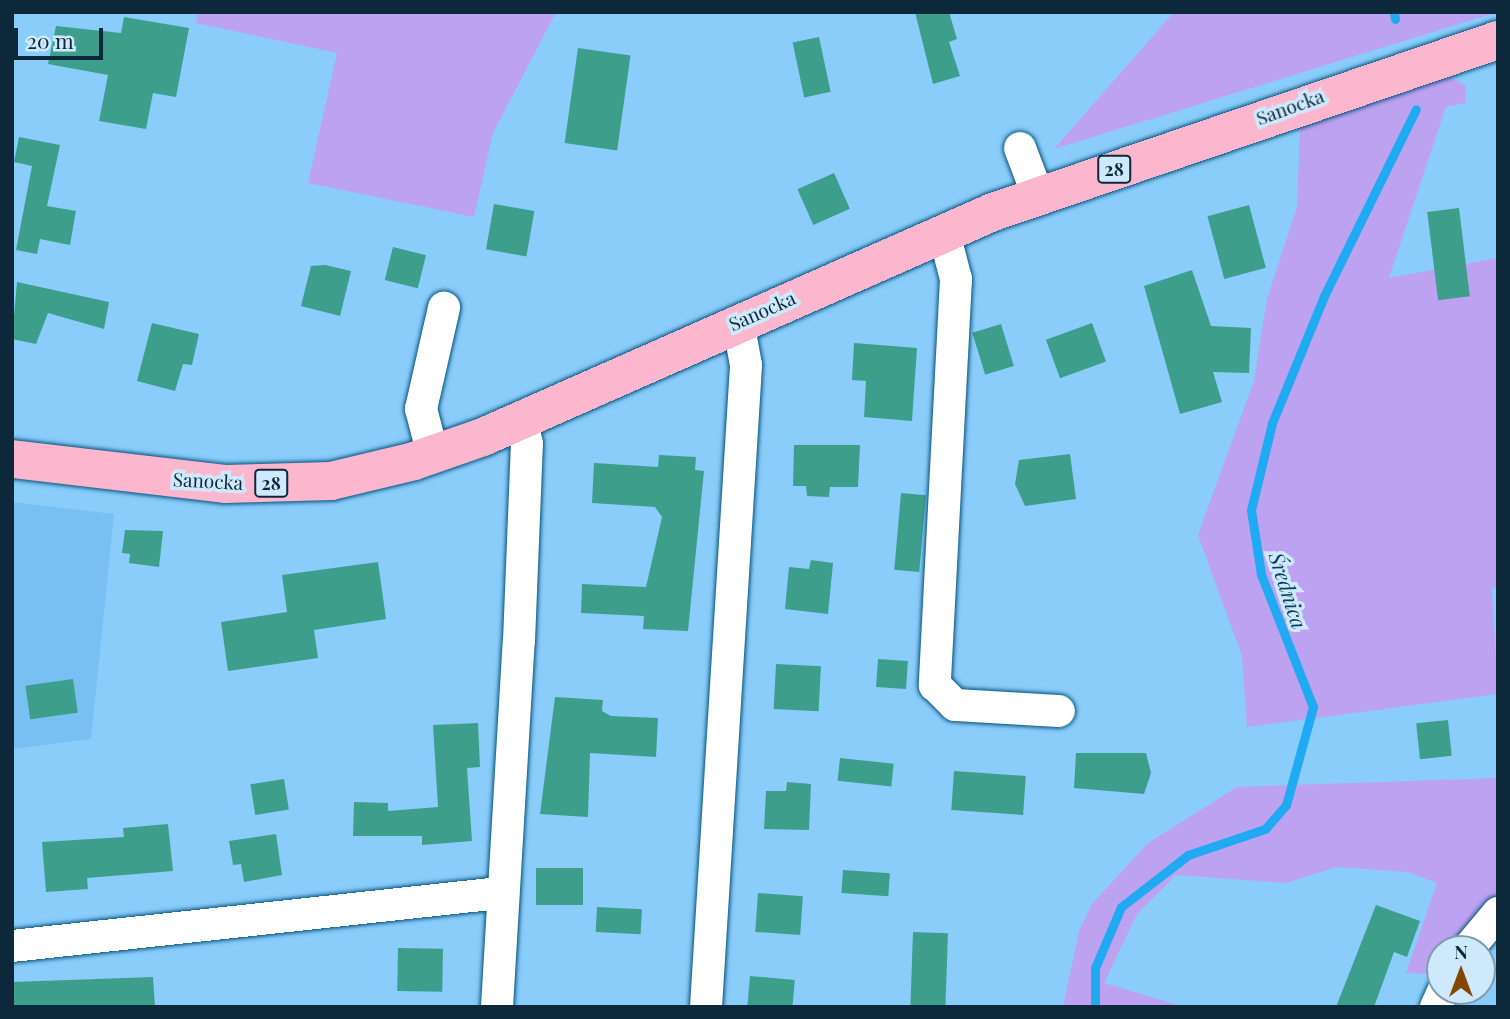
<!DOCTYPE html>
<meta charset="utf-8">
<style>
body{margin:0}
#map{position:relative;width:1510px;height:1019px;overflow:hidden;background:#8acdfb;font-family:"Playfair Display",serif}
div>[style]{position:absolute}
.built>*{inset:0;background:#77c0f1}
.green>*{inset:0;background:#bda2f1}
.stream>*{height:9px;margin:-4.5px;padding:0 4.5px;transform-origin:4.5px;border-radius:4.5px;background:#1faaf2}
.building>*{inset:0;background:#3e9e8c;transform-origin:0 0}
.roads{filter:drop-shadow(0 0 2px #04547c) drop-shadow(0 0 2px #04547c)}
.minor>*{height:32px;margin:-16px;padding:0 16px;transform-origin:16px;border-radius:16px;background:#fff}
.major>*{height:38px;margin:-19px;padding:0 19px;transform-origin:19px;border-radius:19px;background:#fcb6ce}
span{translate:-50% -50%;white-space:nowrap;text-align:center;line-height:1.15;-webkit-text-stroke:7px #cfe9fc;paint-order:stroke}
.shield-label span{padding:2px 5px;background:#cfe9fc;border:2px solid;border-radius:5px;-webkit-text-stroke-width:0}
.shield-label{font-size:18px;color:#0c283a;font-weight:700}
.street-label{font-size:19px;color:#0c283a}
.water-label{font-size:21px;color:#0b405d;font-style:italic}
.frame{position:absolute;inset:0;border:14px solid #0c283a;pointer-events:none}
.north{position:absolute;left:1426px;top:935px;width:70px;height:70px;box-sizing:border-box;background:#cfe9fc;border:2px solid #819cae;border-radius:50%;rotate:0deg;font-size:19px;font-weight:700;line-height:28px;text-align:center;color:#0c283a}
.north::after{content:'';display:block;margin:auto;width:24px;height:32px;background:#844703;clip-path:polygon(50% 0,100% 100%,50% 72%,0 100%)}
.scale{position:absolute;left:14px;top:28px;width:89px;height:32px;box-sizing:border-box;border:4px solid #0c283a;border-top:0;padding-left:9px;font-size:21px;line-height:24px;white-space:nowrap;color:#0c283a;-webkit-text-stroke:5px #cfe9fc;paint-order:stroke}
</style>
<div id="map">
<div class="built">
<div style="clip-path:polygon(12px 502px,114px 514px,91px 739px,12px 749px)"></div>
</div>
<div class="green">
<div style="clip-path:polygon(198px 12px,556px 12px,493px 133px,474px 217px,308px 183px,337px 53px,196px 23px)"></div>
<div style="clip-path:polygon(1174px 12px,1498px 12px,1054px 149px)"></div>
<div style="clip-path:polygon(1448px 76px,1466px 86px,1465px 103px,1446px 107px,1389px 278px,1498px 258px,1498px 587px,1492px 588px,1498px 694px,1247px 727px,1242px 656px,1198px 535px,1254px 381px,1267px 299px,1297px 207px,1300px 128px)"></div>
<div style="clip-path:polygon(1498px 778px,1498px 894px,1449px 949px,1440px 949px,1432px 974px,1406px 973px,1437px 883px,1407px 872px,1337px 867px,1286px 883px,1176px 875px,1137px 914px,1104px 983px,1185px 1007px,1063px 1007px,1079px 931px,1092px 904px,1148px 843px,1237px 787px)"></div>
</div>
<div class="stream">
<div style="left:1394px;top:12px;width:7px;rotate:82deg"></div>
<div style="left:1095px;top:1007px;width:39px;rotate:-90deg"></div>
<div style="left:1095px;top:968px;width:66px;rotate:-66.9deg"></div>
<div style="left:1121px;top:907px;width:85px;rotate:-37.8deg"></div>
<div style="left:1188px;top:855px;width:81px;rotate:-18.7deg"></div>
<div style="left:1265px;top:829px;width:32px;rotate:-49deg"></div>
<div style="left:1286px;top:805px;width:102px;rotate:-74.6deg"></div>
<div style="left:1313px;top:707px;width:143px;rotate:-111.4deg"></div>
<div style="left:1261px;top:574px;width:65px;rotate:-98.9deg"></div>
<div style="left:1251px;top:510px;width:89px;rotate:-76.4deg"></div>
<div style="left:1272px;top:423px;width:137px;rotate:-67.7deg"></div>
<div style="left:1324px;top:296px;width:208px;rotate:-63.8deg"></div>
</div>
<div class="building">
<div style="clip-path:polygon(915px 12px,949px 12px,957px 39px,949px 42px,960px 76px,933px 84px)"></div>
<div style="clip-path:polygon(124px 17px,189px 28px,176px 97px,153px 93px,146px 129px,99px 121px,108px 75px,48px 64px,56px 26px,121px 33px)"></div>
<div style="left:819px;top:37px;width:56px;height:27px;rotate:78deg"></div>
<div style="left:578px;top:48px;width:53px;height:96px;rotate:8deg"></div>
<div style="clip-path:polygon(19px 137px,60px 145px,47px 206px,76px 211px,70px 245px,40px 239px,37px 254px,16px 250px,32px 166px,14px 162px)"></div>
<div style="left:834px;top:173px;width:39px;height:40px;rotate:66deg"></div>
<div style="left:494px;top:204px;width:41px;height:46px;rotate:10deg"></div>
<div style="left:1249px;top:205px;width:65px;height:43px;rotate:75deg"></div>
<div style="left:1459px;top:208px;width:89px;height:32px;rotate:83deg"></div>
<div style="left:393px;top:247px;width:34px;height:34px;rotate:14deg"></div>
<div style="clip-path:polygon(325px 265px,351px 271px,340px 316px,301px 306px,311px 266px)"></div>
<div style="clip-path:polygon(1192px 270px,1211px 326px,1251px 328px,1249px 373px,1213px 372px,1222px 402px,1180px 414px,1144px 286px)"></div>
<div style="clip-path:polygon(17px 282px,109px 302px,104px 329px,48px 313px,36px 344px,12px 339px)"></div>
<div style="clip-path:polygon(152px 323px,199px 334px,192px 365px,183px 364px,175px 391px,137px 381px)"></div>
<div style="left:1092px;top:323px;width:41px;height:49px;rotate:70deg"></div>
<div style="left:1001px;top:324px;width:44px;height:30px;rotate:73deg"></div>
<div style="clip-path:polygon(854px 343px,917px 348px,912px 421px,864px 417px,866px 381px,852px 380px)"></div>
<div style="clip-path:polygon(794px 445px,860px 445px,858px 487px,830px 487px,829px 497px,807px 496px,806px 486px,793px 486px)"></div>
<div style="clip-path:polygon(1070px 454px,1076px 499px,1025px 506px,1015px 484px,1019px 460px)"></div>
<div style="clip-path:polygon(659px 455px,696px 457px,695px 470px,704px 471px,688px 631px,643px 629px,644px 616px,581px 613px,582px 584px,646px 587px,662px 517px,655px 507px,592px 503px,594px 463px,658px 467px)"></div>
<div style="left:901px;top:493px;width:25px;height:77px;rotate:5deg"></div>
<div style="clip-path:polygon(125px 530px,163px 531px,159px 567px,129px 563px,130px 554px,122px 553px)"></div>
<div style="clip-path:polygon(811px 560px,833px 563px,828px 614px,785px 609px,789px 567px,809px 569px)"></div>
<div style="clip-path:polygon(378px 562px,386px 619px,314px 630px,318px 658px,228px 671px,221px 622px,287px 612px,282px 575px)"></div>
<div style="left:878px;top:659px;width:30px;height:28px;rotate:4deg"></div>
<div style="left:776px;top:664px;width:45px;height:45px;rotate:3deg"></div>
<div style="left:73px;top:679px;width:34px;height:48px;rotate:82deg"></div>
<div style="clip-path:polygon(555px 697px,603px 700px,602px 711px,611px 716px,658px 718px,656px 757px,590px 753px,588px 817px,540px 814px)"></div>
<div style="left:1448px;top:720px;width:36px;height:32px;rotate:84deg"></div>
<div style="clip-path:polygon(478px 723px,480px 767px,467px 768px,472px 841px,422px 845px,422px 836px,353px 836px,354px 802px,388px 803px,388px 811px,438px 807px,433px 725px)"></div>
<div style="clip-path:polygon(1076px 753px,1146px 753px,1151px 773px,1144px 794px,1074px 788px)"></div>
<div style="left:840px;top:758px;width:54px;height:23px;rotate:6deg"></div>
<div style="left:954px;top:771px;width:72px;height:39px;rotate:4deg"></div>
<div style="left:284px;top:779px;width:31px;height:34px;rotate:81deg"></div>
<div style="clip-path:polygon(787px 782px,811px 784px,809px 830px,764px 829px,766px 791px,786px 791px)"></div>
<div style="clip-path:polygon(168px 824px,173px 871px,87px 878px,88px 889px,46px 892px,42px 842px,124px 837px,123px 828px)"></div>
<div style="clip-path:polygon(276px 834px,282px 875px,244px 882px,241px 864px,233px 865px,229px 841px)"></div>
<div style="left:536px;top:868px;width:47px;height:37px"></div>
<div style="left:843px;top:870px;width:47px;height:23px;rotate:4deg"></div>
<div style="left:758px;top:893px;width:45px;height:39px;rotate:4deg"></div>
<div style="clip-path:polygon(1376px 905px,1420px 921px,1407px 957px,1394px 952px,1374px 1007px,1336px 1007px)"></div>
<div style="left:597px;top:907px;width:45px;height:25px;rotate:3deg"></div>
<div style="left:913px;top:932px;width:35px;height:75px;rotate:2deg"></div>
<div style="left:398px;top:948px;width:45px;height:43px;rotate:1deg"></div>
<div style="left:750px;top:976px;width:45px;height:31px;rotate:5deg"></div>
<div style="clip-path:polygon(153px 977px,155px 1007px,12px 1007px,12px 982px)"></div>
</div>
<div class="roads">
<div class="minor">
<div style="left:1020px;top:148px;width:51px;rotate:69.4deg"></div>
<div style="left:944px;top:233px;width:48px;rotate:75.4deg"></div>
<div style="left:956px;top:279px;width:407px;rotate:93deg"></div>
<div style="left:935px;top:685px;width:28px;rotate:45deg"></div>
<div style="left:955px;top:705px;width:104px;rotate:3.3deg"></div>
<div style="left:433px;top:455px;width:48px;rotate:-104.6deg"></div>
<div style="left:421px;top:409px;width:104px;rotate:-77.2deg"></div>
<div style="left:12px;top:946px;width:491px;rotate:-6.2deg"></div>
<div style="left:1468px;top:949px;width:47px;rotate:-50.2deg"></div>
<div style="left:497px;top:1007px;width:367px;rotate:-86.6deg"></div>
<div style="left:519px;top:641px;width:197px;rotate:-87.7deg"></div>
<div style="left:527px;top:444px;width:25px;rotate:-102deg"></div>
<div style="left:706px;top:1007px;width:643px;rotate:-86.43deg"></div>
<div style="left:746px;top:365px;width:44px;rotate:-100.5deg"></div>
<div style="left:1436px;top:1007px;width:17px;rotate:-66deg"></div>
</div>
<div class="major">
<div style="left:12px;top:459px;width:214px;rotate:6.7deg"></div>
<div style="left:225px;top:484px;width:106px;rotate:-1.6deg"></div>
<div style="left:331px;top:481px;width:85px;rotate:-13.5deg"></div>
<div style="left:414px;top:461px;width:73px;rotate:-19.2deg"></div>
<div style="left:483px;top:437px;width:557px;rotate:-23.81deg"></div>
<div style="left:993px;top:212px;width:533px;rotate:-18.81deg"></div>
</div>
</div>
<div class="shield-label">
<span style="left:1114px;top:169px">28</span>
<span style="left:271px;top:483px">28</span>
</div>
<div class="street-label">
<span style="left:1290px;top:107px;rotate:-20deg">Sanocka</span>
<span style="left:762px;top:311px;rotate:-24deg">Sanocka</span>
<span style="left:208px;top:481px;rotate:3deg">Sanocka</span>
</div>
<div class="water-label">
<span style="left:1289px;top:590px;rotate:72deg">Średnica</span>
</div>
<div class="frame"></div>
<div class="north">N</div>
<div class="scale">20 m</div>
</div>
